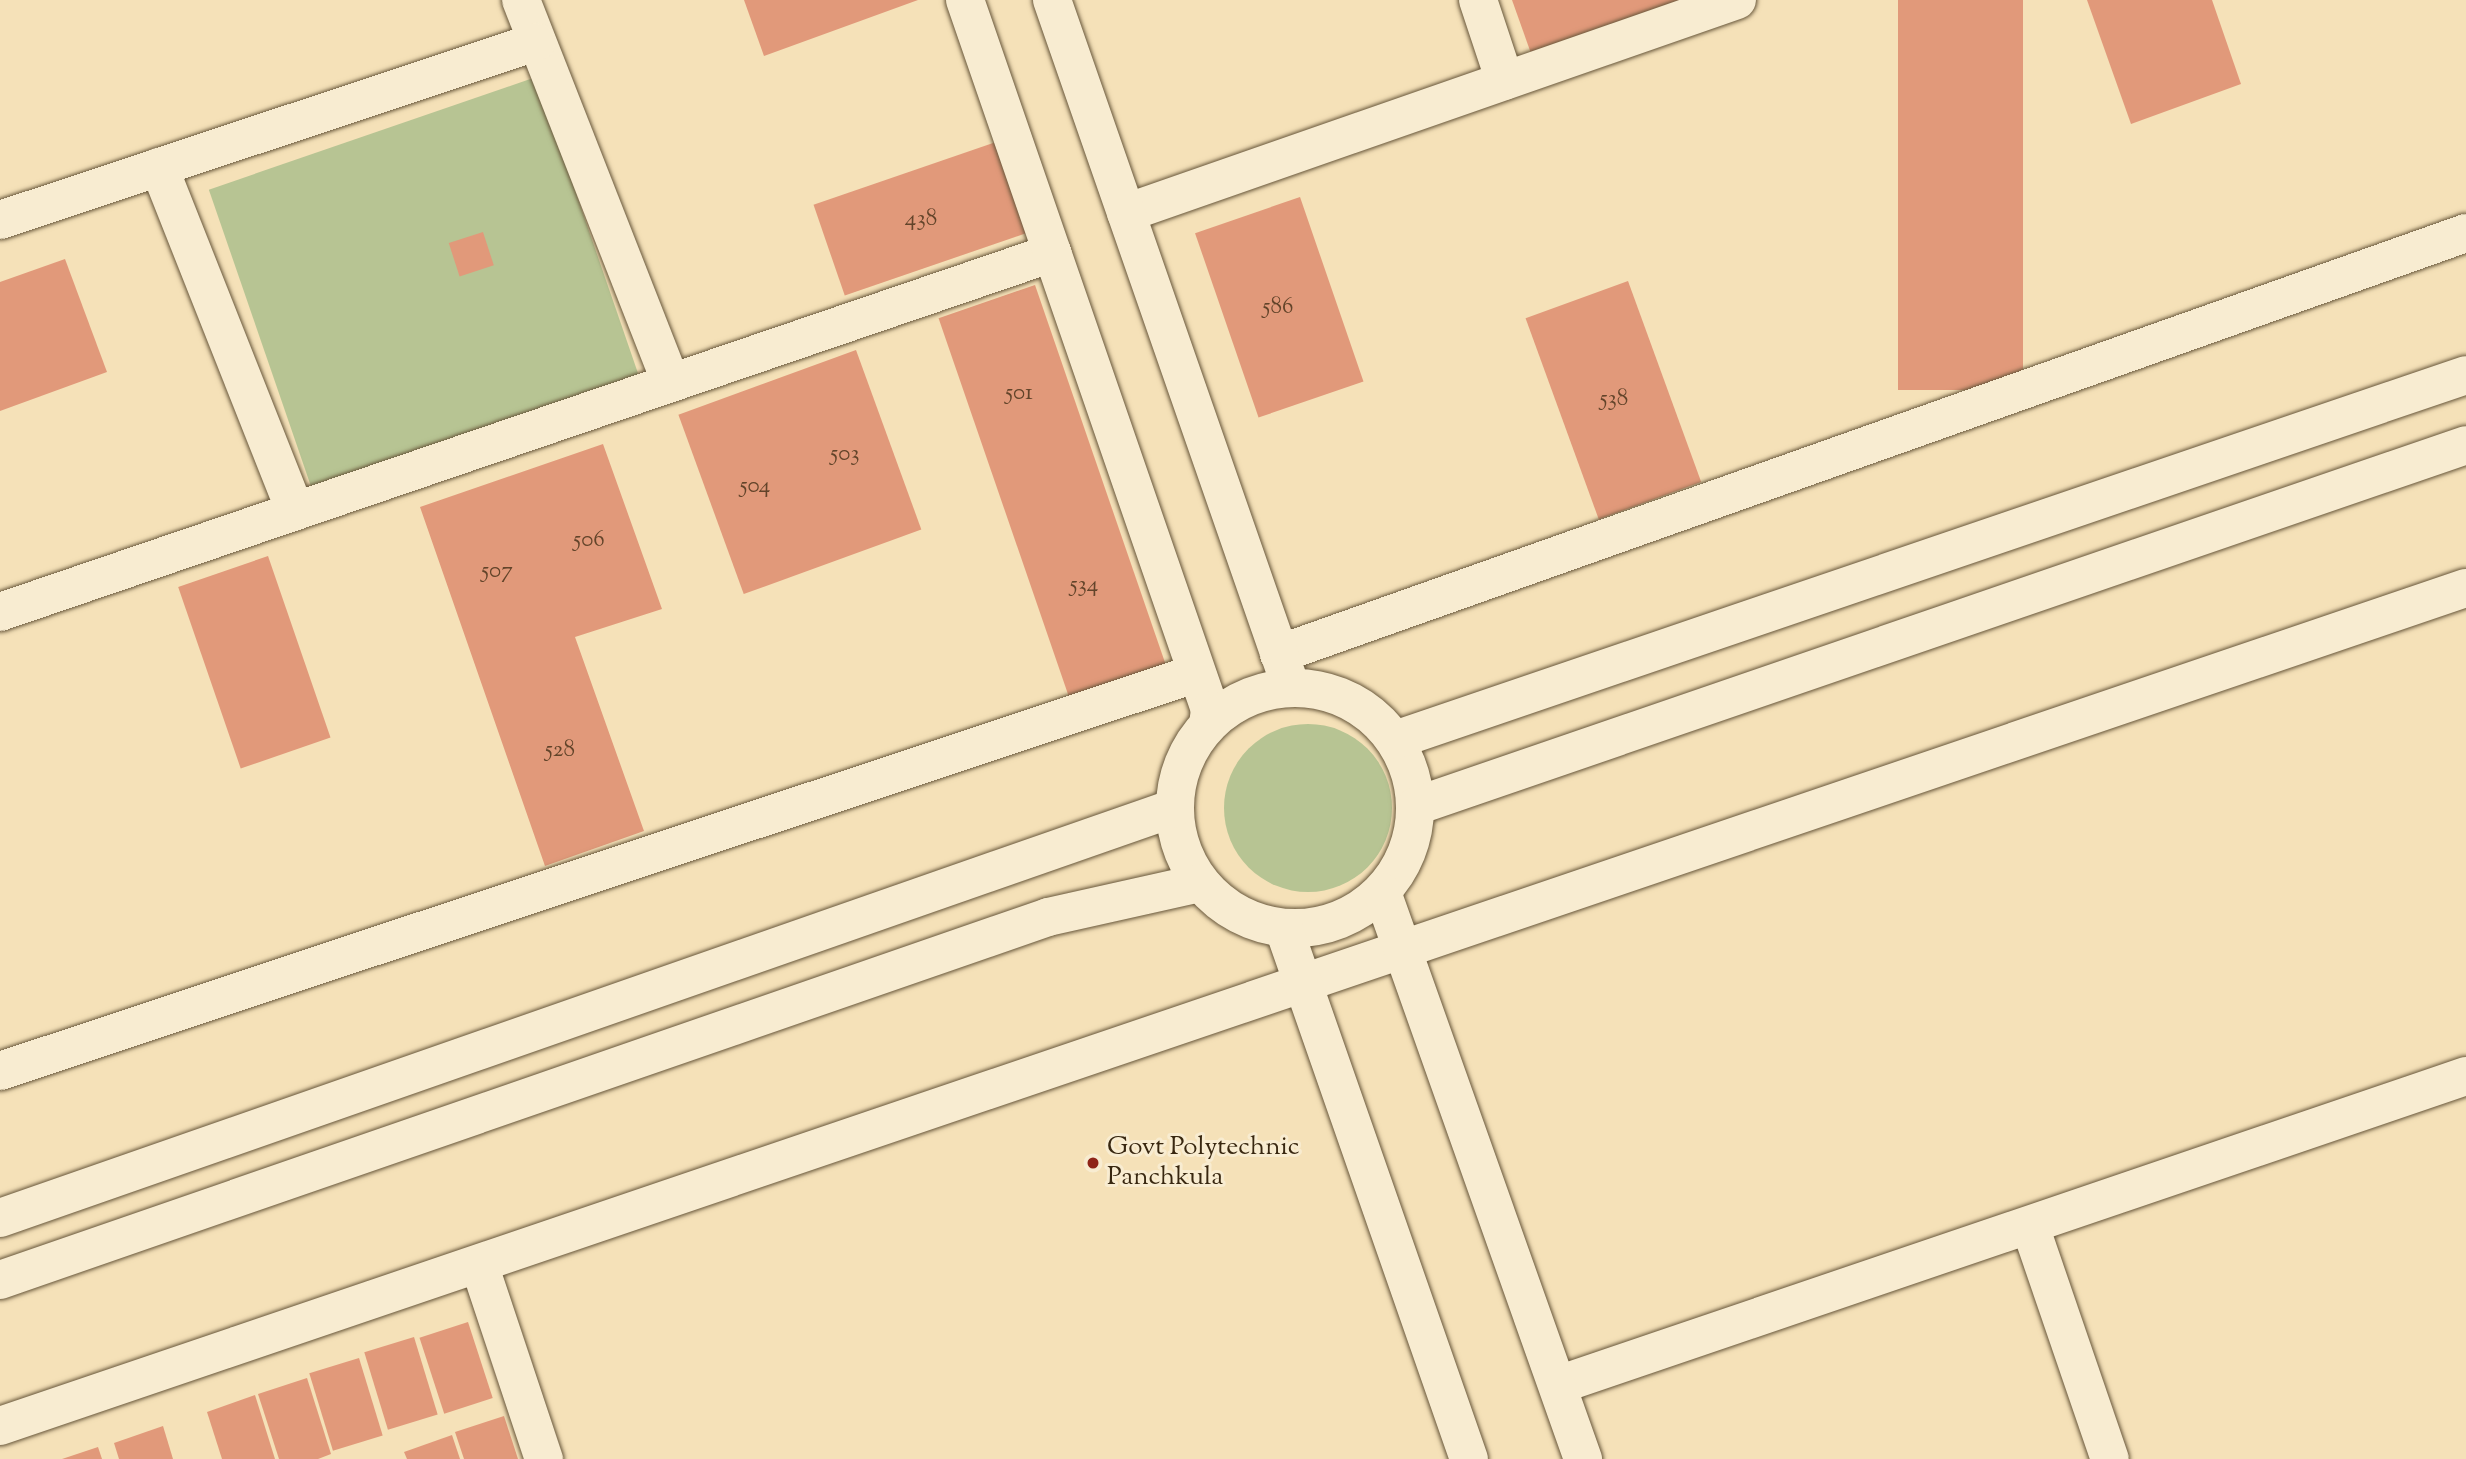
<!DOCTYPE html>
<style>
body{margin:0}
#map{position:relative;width:2466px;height:1459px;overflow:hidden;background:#f5e1b8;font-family:"Sorts Mill Goudy",serif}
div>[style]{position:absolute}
.green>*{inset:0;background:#b7c493;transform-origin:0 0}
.round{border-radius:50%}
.building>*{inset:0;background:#e1997a;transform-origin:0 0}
.roads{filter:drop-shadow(0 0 2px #67563a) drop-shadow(0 0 2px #67563a)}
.minor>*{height:38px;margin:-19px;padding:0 19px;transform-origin:19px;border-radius:19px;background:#f8ecd1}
.tertiary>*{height:38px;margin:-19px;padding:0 19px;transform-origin:19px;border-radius:19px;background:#f8ecd1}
.tertiary>.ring{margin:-19px;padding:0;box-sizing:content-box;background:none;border:38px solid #f8ecd1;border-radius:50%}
.dots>*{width:19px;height:19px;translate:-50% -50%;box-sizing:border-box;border:4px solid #f8ecd1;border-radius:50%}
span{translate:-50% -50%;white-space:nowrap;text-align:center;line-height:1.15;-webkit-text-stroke:6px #f8ecd1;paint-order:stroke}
.number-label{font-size:23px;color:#62442a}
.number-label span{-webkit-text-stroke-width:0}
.poi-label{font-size:26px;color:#382710}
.left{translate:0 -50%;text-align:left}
</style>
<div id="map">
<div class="green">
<div style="left:536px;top:77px;width:317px;height:346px;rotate:71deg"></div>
<div class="round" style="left:1224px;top:724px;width:168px;height:168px"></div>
</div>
<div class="building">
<div style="clip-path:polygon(744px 0,918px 0,764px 56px)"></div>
<div style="clip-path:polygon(1512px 0,1698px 0,1533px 59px)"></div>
<div style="left:1898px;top:0;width:125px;height:390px"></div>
<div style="clip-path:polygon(2087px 0,2212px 0,2241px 84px,2131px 124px)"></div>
<div style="left:996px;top:142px;width:96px;height:193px;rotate:71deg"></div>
<div style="left:1300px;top:197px;width:195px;height:111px;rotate:71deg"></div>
<div style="left:483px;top:232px;width:35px;height:36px;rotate:72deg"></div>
<div style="clip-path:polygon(65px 259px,107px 372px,0 411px,0 282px)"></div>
<div style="left:1628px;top:281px;width:214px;height:109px;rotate:70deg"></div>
<div style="left:1035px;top:285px;width:404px;height:102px;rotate:71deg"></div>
<div style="left:856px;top:350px;width:191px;height:189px;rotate:70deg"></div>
<div style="clip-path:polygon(603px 444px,662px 609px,575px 637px,644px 831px,545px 866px,420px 507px)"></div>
<div style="left:268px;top:556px;width:192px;height:95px;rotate:71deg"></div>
<div style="left:468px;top:1322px;width:80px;height:51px;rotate:72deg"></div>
<div style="left:414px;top:1337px;width:81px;height:52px;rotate:73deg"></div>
<div style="left:359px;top:1358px;width:81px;height:52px;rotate:73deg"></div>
<div style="clip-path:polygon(307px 1378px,331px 1454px,318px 1459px,279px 1459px,258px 1394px)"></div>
<div style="clip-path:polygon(255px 1395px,275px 1459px,222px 1459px,207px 1412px)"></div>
<div style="clip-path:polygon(504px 1416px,518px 1459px,464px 1459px,455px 1432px)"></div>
<div style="clip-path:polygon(163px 1426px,173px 1459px,119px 1459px,114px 1443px)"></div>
<div style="clip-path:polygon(452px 1435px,460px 1459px,407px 1459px,404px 1452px)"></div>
<div style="clip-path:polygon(98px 1447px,102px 1459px,62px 1459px)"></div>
</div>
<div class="roads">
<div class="minor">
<div style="left:521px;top:0;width:409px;rotate:68.6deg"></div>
<div style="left:1478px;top:0;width:85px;rotate:71.6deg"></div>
<div style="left:159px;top:167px;width:370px;rotate:68.4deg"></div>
<div style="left:1126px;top:213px;width:647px;rotate:-19.22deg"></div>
<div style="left:0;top:220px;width:565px;rotate:-18.37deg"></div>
<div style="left:0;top:612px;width:1112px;rotate:-18.84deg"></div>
<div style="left:1279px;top:654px;width:1259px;rotate:-19.53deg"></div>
<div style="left:0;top:1071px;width:1261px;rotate:-18.39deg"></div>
<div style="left:2030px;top:1226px;width:246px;rotate:71.1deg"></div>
<div style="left:479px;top:1264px;width:206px;rotate:71.6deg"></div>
<div style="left:1558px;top:1385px;width:959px;rotate:-18.79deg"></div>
<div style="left:0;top:1426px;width:2604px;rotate:-18.77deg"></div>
</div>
<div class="tertiary">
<div style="left:965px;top:0;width:751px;rotate:70.96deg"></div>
<div style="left:1210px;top:710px;width:14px;rotate:98deg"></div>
<div style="left:1052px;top:0;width:727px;rotate:70.82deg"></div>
<div class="ring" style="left:1175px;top:688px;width:202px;height:202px"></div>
<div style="left:1395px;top:740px;width:1131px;rotate:-18.82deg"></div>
<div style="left:1416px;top:806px;width:1110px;rotate:-18.97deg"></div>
<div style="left:1382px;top:892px;width:602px;rotate:70.48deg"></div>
<div style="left:1284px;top:929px;width:561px;rotate:70.76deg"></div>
<div style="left:0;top:1218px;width:1244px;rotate:-19.25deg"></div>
<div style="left:0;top:1280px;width:1109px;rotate:-19.1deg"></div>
<div style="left:1048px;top:917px;width:156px;rotate:-12.6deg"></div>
</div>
</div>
<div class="dots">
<div style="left:1093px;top:1163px;background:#8f2418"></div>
</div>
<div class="number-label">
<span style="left:921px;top:220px">438</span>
<span style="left:1278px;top:308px">586</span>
<span style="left:1019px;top:394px">501</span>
<span style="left:1614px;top:400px">538</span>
<span style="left:845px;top:455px">503</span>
<span style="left:755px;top:487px">504</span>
<span style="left:589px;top:541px">506</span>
<span style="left:497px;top:572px">507</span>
<span style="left:1084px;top:586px">534</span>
<span style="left:560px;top:751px">528</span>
</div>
<div class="poi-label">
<span class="left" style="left:1107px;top:1163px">Govt Polytechnic<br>Panchkula</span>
</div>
</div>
